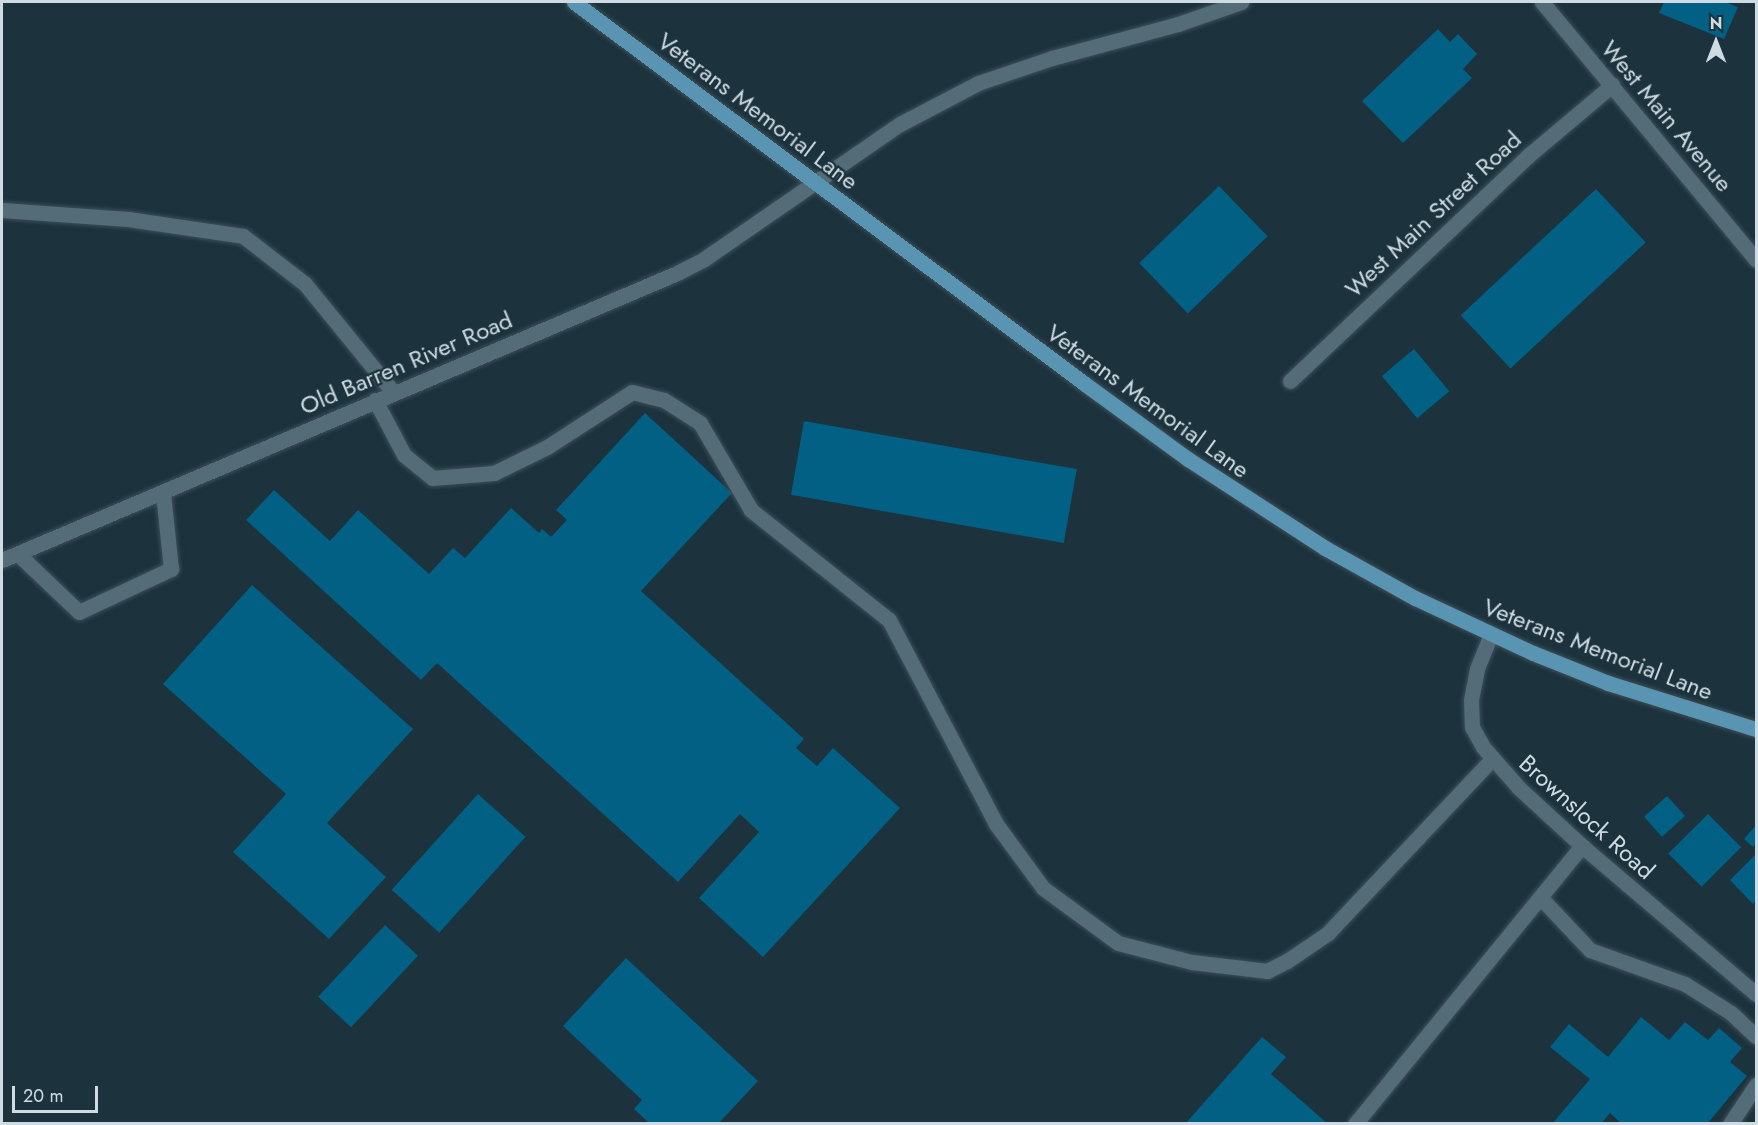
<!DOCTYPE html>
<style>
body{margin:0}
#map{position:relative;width:1758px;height:1125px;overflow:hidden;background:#1c323d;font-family:Jost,sans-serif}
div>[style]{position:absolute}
.building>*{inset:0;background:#016083;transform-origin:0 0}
.roads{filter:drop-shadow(0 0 2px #3d5059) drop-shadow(0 0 2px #3d5059)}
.service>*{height:15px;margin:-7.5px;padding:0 7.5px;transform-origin:7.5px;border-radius:7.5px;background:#546c78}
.minor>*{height:15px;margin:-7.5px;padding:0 7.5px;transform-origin:7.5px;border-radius:7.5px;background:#546c78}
.primary>*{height:15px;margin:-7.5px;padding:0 7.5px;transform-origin:7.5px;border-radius:7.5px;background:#5995b2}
span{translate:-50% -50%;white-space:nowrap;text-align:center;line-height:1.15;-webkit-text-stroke:4.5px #1c323d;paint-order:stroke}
.street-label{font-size:24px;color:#cedbe2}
.frame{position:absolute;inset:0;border:3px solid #cedbe2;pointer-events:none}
.north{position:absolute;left:1686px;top:12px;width:60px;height:60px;-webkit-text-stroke:4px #1c323d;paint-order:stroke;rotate:0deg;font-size:16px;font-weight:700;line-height:24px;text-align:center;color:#cedbe2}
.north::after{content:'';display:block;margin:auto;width:21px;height:27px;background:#cedbe2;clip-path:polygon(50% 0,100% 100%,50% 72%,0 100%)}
.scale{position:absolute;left:12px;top:1086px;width:86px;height:27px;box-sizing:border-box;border:3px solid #cedbe2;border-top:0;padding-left:8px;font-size:18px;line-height:21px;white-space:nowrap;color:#cedbe2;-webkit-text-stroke:4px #1c323d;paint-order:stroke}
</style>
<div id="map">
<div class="building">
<div style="clip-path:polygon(1664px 2px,1725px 2px,1738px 7px,1724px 39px,1659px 13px)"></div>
<div style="clip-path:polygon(1438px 29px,1450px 42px,1458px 34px,1477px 54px,1463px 69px,1472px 78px,1403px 143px,1362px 101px)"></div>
<div style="left:1219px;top:186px;width:70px;height:111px;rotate:46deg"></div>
<div style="left:1596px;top:189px;width:73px;height:185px;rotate:47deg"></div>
<div style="left:1414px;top:349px;width:55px;height:42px;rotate:50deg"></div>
<div style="clip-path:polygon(645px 413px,732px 493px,641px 591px,804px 739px,796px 748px,817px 766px,833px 748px,900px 808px,763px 957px,699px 898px,759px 832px,740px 814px,678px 882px,437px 663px,421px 680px,246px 520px,274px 490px,330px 541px,358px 510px,429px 574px,453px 548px,465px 558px,511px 508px,539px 533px,542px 529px,551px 537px,567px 520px,556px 510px)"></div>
<div style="left:804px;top:421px;width:277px;height:75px;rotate:10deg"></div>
<div style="clip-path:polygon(252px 585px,413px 729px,327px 823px,386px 877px,329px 939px,233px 852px,286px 794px,163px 684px)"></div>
<div style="left:478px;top:794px;width:64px;height:129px;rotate:42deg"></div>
<div style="left:1667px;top:796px;width:27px;height:31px;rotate:48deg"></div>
<div style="left:1708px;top:814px;width:47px;height:56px;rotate:45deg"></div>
<div style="clip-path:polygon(1756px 825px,1756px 842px,1753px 847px,1744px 839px)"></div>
<div style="clip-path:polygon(1756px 854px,1756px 900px,1753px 904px,1730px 880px)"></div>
<div style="left:385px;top:925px;width:45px;height:98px;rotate:43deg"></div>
<div style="clip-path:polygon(626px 958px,758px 1081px,718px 1124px,650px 1124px,634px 1109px,642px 1100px,563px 1026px)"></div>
<div style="clip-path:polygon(1641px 1017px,1669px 1040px,1685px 1022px,1708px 1040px,1719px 1028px,1742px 1048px,1730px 1062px,1747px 1076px,1707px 1124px,1622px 1124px,1610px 1113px,1601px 1124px,1552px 1124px,1590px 1079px,1550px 1047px,1569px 1024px,1608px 1057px)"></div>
<div style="clip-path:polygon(1262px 1037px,1286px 1057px,1271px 1074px,1328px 1124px,1185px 1124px)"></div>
</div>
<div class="roads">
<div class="service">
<div style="left:2px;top:210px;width:126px;rotate:4.1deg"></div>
<div style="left:128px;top:219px;width:116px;rotate:8.4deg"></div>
<div style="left:243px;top:236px;width:78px;rotate:37.7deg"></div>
<div style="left:305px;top:284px;width:139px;rotate:50.8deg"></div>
<div style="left:375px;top:400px;width:62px;rotate:62.2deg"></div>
<div style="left:404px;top:455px;width:36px;rotate:39deg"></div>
<div style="left:432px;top:478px;width:62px;rotate:-4.6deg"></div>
<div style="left:494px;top:473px;width:59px;rotate:-26.1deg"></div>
<div style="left:547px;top:447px;width:101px;rotate:-32.9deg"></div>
<div style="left:632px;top:392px;width:33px;rotate:14deg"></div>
<div style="left:664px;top:400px;width:43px;rotate:32.6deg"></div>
<div style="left:700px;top:423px;width:101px;rotate:59.6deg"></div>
<div style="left:751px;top:510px;width:176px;rotate:38.6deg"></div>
<div style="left:889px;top:620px;width:230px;rotate:62.3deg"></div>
<div style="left:996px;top:824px;width:79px;rotate:53.7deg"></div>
<div style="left:1043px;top:888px;width:93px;rotate:36.3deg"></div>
<div style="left:1118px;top:943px;width:76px;rotate:14.4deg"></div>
<div style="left:1192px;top:962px;width:76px;rotate:6.8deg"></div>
<div style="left:1267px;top:971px;width:22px;rotate:-27deg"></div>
<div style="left:1287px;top:961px;width:50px;rotate:-34.3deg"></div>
<div style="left:1328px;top:933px;width:239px;rotate:-46.7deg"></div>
<div style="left:18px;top:554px;width:84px;rotate:43.6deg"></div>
<div style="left:79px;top:612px;width:102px;rotate:-25.1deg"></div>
<div style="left:171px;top:569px;width:76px;rotate:-96deg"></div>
<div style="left:1540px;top:897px;width:73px;rotate:46.7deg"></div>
<div style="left:1590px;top:950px;width:101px;rotate:19.7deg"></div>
<div style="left:1685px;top:984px;width:54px;rotate:32.2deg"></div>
<div style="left:1731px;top:1013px;width:34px;rotate:43deg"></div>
<div style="left:1355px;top:1124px;width:359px;rotate:-50.8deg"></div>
<div style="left:1730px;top:1124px;width:47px;rotate:-56.3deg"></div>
</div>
<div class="minor">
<div style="left:1542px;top:2px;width:335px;rotate:50.3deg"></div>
<div style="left:1290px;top:381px;width:329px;rotate:-43.4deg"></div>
<div style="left:1529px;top:155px;width:109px;rotate:-40.1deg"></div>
<div style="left:2px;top:560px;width:733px;rotate:-23.03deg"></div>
<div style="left:677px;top:273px;width:30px;rotate:-27deg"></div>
<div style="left:704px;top:259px;width:238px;rotate:-34.6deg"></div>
<div style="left:900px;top:124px;width:88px;rotate:-27.7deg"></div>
<div style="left:978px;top:83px;width:78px;rotate:-18.7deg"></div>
<div style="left:1052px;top:58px;width:131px;rotate:-15.1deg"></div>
<div style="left:1178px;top:24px;width:67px;rotate:-19.2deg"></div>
<div style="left:1491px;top:634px;width:38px;rotate:112deg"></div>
<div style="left:1477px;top:669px;width:32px;rotate:101deg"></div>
<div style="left:1471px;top:700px;width:27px;rotate:88deg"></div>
<div style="left:1472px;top:727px;width:23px;rotate:61deg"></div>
<div style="left:1483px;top:747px;width:55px;rotate:48.7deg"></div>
<div style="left:1519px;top:788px;width:86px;rotate:42.6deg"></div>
<div style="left:1582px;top:846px;width:228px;rotate:40.4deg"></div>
</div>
<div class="primary">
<div style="left:574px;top:2px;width:638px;rotate:36.78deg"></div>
<div style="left:1085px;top:384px;width:127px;rotate:36.1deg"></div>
<div style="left:1188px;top:459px;width:163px;rotate:33deg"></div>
<div style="left:1325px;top:548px;width:103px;rotate:29.1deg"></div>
<div style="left:1415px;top:598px;width:130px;rotate:25deg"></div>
<div style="left:1533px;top:653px;width:81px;rotate:21.8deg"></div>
<div style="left:1608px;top:683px;width:155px;rotate:17.3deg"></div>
</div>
</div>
<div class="street-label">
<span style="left:758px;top:111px;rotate:37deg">Veterans Memorial Lane</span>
<span style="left:1667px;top:116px;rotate:50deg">West Main Avenue</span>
<span style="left:1433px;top:214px;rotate:-43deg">West Main Street Road</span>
<span style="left:406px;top:363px;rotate:-23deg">Old Barren River Road</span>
<span style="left:1148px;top:401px;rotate:36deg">Veterans Memorial Lane</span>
<span style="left:1598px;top:649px;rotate:21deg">Veterans Memorial Lane</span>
<span style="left:1587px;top:817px;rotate:42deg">Brownslock Road</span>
</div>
<div class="frame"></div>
<div class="north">N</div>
<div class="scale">20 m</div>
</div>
